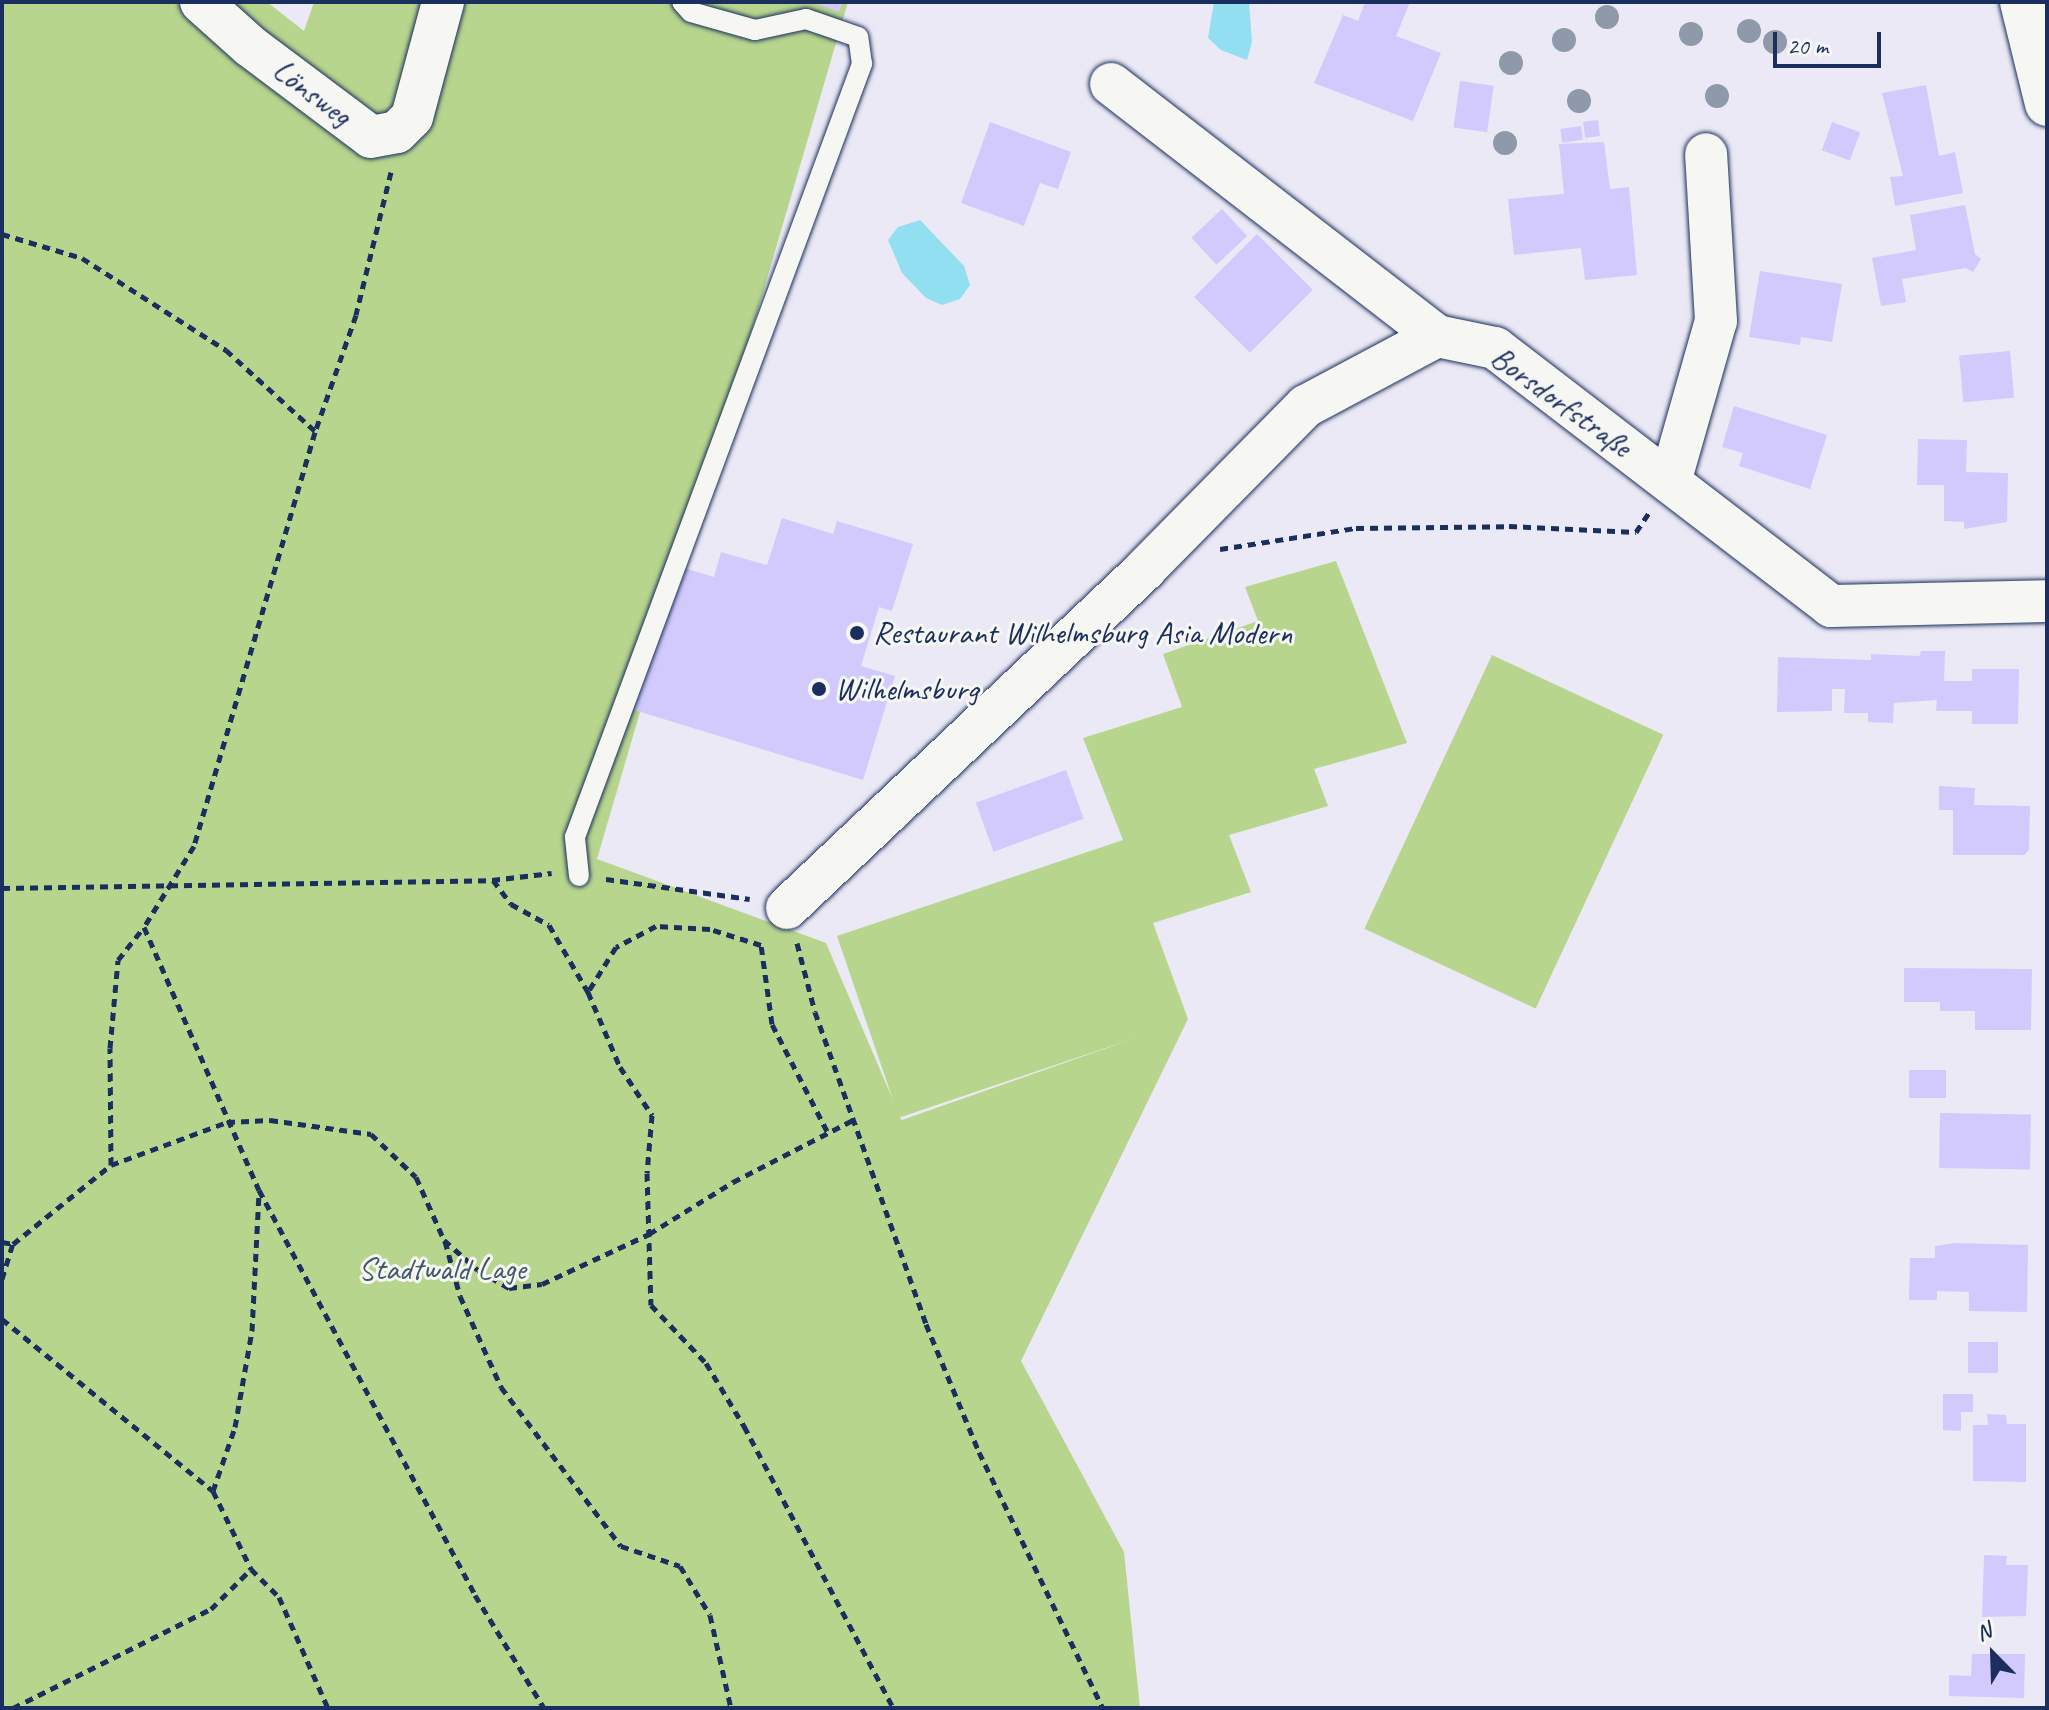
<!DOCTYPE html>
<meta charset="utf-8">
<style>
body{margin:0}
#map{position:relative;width:2049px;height:1710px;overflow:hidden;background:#ebe9f5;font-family:Caveat,sans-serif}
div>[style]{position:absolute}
.green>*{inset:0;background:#b7d58d;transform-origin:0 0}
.water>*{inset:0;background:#92dff2}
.building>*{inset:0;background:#d2cafd;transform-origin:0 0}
.path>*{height:5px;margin-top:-2.5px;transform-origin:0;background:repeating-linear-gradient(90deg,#1b2f5e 0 8px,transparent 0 14px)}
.roads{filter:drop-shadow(0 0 2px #1b2f5e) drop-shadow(0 0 2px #1b2f5e)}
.service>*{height:20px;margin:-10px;padding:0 10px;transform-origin:10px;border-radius:10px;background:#f6f6f2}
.minor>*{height:42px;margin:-21px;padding:0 21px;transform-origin:21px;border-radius:21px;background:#f6f6f2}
.tertiary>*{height:44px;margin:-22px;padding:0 22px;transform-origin:22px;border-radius:22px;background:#f6f6f2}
.trees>*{width:24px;height:24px;margin:-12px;border-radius:50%;background:#8e99a9}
.dots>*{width:22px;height:22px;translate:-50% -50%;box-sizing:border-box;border:4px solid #f6f6f2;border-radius:50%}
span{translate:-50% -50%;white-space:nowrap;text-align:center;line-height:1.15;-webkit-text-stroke:6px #f6f6f2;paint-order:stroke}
.street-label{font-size:32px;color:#1b2f5e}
.poi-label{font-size:32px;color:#1b2f5e}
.left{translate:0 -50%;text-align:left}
.park-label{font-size:32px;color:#42586a}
.frame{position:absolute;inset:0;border:4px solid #1b2f5e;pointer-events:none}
.north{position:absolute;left:1953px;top:1614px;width:80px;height:80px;-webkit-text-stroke:6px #f6f6f2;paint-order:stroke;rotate:337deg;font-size:22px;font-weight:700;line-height:32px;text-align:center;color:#1b2f5e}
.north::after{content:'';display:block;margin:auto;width:28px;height:36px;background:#1b2f5e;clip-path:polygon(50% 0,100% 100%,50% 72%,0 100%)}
.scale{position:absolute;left:1773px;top:32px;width:108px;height:36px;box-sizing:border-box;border:4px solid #1b2f5e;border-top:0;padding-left:10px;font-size:24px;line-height:28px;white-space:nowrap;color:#1b2f5e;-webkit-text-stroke:6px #f6f6f2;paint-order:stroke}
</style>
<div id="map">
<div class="green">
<div style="clip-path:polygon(evenodd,2px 2px,267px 2px,304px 31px,314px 2px,848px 2px,597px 859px,826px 943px,893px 1100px,837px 936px,1123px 840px,1083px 738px,1182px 707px,1163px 654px,1258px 621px,1245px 587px,1336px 561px,1407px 743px,1314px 769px,1328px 806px,1229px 835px,1251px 892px,1153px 923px,1188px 1019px,1021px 1361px,1124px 1552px,1140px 1708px,2px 1708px,2px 2px,1135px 1038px,902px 1120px,900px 1118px,901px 1117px,1135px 1038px)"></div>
<div style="left:1492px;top:655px;width:189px;height:302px;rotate:25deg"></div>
</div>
<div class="water">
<div style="clip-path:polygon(1214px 2px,1249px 2px,1252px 42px,1247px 60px,1221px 50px,1208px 38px)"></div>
<div style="clip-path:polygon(920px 220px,964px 266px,970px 285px,960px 299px,942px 305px,926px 298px,902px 273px,888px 240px,898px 227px)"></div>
</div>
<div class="building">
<div style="clip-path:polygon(812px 2px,843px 2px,839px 12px)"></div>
<div style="clip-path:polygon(1365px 2px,1410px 2px,1396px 36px,1441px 53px,1413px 121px,1314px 83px,1343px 15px,1358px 21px)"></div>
<div style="left:1460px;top:81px;width:34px;height:47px;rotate:8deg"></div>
<div style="clip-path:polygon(1926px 85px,1939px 156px,1955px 152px,1963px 193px,1895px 206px,1890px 177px,1903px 176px,1882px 93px)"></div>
<div style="left:1598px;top:120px;width:16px;height:15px;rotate:83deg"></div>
<div style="clip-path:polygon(990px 122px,1071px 152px,1058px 189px,1040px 183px,1024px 226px,961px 203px)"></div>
<div style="left:1832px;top:122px;width:30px;height:30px;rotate:20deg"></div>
<div style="left:1581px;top:126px;width:14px;height:21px;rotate:82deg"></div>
<div style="clip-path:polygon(1604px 142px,1610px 189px,1629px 187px,1637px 275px,1585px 280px,1581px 248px,1514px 255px,1508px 199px,1564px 194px,1559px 144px)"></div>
<div style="clip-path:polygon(1965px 205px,1975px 254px,1981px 259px,1973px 272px,1966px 268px,1902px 279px,1906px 302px,1881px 306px,1872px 258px,1916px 250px,1910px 215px)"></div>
<div style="left:1222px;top:209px;width:37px;height:42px;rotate:47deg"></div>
<div style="left:1257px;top:234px;width:79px;height:89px;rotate:45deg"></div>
<div style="clip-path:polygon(1760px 271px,1842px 284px,1832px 342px,1801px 337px,1800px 345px,1749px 337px)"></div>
<div style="left:2010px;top:351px;width:47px;height:51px;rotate:85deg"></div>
<div style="clip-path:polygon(1734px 406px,1827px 435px,1810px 489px,1739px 466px,1743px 453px,1722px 447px)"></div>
<div style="clip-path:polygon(1918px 439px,1967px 440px,1966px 472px,2008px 473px,2007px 522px,1964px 529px,1964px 522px,1944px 521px,1944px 485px,1917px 485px)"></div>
<div style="clip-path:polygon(782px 518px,833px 534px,837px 521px,913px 544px,892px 611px,879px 607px,861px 666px,895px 676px,863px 780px,634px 710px,678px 566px,714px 577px,721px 552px,767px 565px)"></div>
<div style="clip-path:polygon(1921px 651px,1945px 651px,1944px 681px,1972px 681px,1972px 669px,2019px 669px,2018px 724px,1972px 724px,1972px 711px,1936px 711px,1937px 700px,1894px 703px,1893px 723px,1868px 722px,1868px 713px,1844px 713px,1845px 689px,1832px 689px,1832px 711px,1777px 712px,1778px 657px,1871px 660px,1871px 654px,1920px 656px)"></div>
<div style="left:1066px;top:770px;width:52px;height:96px;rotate:70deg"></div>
<div style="clip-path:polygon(1939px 786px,1975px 788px,1974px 805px,2030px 806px,2029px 850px,2024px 855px,1953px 855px,1953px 810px,1939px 810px)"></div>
<div style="clip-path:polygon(1904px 968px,2032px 969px,2031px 1030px,1975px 1030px,1975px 1011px,1940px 1011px,1940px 1002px,1904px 1002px)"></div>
<div style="left:1909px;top:1070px;width:37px;height:28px"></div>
<div style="left:1940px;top:1113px;width:91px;height:55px;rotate:1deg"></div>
<div style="clip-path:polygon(1955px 1243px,2028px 1245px,2027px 1312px,1969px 1311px,1969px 1292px,1937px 1291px,1937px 1300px,1909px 1300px,1910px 1258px,1935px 1258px,1935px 1246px)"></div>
<div style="left:1998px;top:1342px;width:31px;height:30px;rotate:90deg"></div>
<div style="clip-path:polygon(1943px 1394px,1973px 1394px,1973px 1412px,1961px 1412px,1961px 1431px,1943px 1430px)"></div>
<div style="clip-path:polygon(1987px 1414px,2006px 1415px,2007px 1424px,2026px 1424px,2026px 1482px,1973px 1481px,1973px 1425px,1988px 1425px)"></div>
<div style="clip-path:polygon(1984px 1555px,2007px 1556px,2006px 1565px,2028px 1565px,2026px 1616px,1982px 1617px)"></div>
<div style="clip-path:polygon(1972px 1654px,2025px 1654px,2024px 1698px,1949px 1696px,1949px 1675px,1971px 1676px)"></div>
</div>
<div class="path">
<div style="left:391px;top:172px;width:147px;rotate:103.8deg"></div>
<div style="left:356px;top:315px;width:124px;rotate:109.3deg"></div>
<div style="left:315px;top:432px;width:431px;rotate:106.3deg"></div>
<div style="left:194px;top:846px;width:95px;rotate:121.7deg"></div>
<div style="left:144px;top:927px;width:287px;rotate:66.4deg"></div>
<div style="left:259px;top:1190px;width:459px;rotate:61.9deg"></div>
<div style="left:475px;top:1595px;width:132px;rotate:58.6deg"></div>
<div style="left:2px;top:234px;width:84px;rotate:16.7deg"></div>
<div style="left:82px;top:258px;width:171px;rotate:32.6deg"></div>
<div style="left:226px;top:350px;width:120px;rotate:42.3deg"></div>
<div style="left:1220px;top:549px;width:138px;rotate:-8.8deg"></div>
<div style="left:1356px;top:528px;width:153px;rotate:-0.7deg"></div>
<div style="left:1509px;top:526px;width:127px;rotate:2.7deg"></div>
<div style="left:1636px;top:532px;width:23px;rotate:-56deg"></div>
<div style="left:606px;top:879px;width:145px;rotate:7.9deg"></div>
<div style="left:493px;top:880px;width:30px;rotate:53deg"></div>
<div style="left:511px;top:904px;width:43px;rotate:28.9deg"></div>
<div style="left:549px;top:925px;width:78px;rotate:59.8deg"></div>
<div style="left:2px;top:888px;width:490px;rotate:-0.9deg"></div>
<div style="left:492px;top:880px;width:60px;rotate:-6.7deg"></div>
<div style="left:797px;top:943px;width:71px;rotate:75.4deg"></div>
<div style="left:815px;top:1012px;width:331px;rotate:70.4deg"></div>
<div style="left:926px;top:1324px;width:139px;rotate:67.5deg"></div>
<div style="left:979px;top:1452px;width:284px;rotate:64.2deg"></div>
<div style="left:827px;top:1131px;width:120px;rotate:-117.2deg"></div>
<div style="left:772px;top:1024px;width:80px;rotate:-97.9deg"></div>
<div style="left:761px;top:945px;width:53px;rotate:-162.6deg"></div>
<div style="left:710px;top:929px;width:54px;rotate:-176.8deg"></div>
<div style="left:656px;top:926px;width:45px;rotate:152.3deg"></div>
<div style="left:616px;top:947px;width:53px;rotate:121.9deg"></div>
<div style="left:588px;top:992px;width:82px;rotate:66.9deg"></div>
<div style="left:620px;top:1067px;width:58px;rotate:56.3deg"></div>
<div style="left:652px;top:1115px;width:58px;rotate:94.9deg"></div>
<div style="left:647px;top:1173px;width:132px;rotate:88.3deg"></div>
<div style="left:651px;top:1305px;width:80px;rotate:46.5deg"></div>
<div style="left:706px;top:1363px;width:74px;rotate:58.9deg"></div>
<div style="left:744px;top:1426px;width:319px;rotate:62.1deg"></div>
<div style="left:111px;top:1165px;width:117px;rotate:-90.5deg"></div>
<div style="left:110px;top:1048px;width:88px;rotate:-84.8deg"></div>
<div style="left:118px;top:960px;width:42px;rotate:-51.8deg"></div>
<div style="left:445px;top:1241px;width:57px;rotate:74.7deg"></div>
<div style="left:460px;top:1296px;width:100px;rotate:65.7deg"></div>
<div style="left:501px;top:1387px;width:199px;rotate:53deg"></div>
<div style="left:621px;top:1546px;width:62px;rotate:18.7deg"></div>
<div style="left:680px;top:1566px;width:57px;rotate:58.5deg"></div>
<div style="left:710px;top:1615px;width:95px;rotate:77.3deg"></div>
<div style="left:2px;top:1242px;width:11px;rotate:10deg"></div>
<div style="left:2px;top:1279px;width:37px;rotate:-73deg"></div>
<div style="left:13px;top:1244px;width:126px;rotate:-38.9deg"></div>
<div style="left:111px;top:1165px;width:124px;rotate:-20.3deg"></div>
<div style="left:227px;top:1122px;width:43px;rotate:-2.7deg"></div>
<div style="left:270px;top:1120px;width:102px;rotate:7.9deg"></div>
<div style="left:371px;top:1134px;width:62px;rotate:43.7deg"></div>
<div style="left:416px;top:1177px;width:69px;rotate:66deg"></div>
<div style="left:444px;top:1240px;width:45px;rotate:41.4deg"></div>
<div style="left:478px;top:1270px;width:36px;rotate:30deg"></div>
<div style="left:509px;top:1288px;width:33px;rotate:-7deg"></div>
<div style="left:542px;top:1284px;width:118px;rotate:-25deg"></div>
<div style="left:649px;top:1234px;width:99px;rotate:-31.8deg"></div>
<div style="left:733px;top:1182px;width:135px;rotate:-27.3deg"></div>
<div style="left:2px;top:1319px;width:272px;rotate:39.2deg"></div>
<div style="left:213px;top:1491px;width:87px;rotate:64deg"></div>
<div style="left:251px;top:1569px;width:40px;rotate:45deg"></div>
<div style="left:279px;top:1597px;width:121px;rotate:66.2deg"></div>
<div style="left:213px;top:1491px;width:68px;rotate:-71deg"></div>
<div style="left:235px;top:1427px;width:97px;rotate:-80deg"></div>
<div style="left:252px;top:1331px;width:138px;rotate:-87.1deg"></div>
<div style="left:13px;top:1708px;width:221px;rotate:-26.6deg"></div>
<div style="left:211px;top:1609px;width:57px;rotate:-45deg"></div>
</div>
<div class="roads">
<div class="service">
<div style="left:579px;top:876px;width:39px;rotate:-96deg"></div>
<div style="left:575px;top:837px;width:825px;rotate:-69.63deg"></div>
<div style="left:862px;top:64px;width:27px;rotate:-98deg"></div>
<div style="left:858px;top:37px;width:55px;rotate:-160.9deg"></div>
<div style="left:806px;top:19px;width:52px;rotate:167.8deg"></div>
<div style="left:755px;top:30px;width:66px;rotate:-164.3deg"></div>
<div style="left:691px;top:12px;width:13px;rotate:-132deg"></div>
</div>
<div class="minor">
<div style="left:201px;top:2px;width:66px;rotate:41.9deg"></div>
<div style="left:250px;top:46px;width:151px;rotate:36.9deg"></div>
<div style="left:371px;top:137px;width:26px;rotate:-11deg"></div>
<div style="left:397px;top:132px;width:21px;rotate:-45deg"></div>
<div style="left:412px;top:117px;width:119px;rotate:-74.9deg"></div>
<div style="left:1111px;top:84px;width:412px;rotate:37.7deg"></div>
<div style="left:1437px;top:336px;width:59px;rotate:11.7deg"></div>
<div style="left:1495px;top:348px;width:424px;rotate:37.5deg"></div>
<div style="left:1831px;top:606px;width:216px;rotate:-1.3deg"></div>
<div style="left:1670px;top:482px;width:167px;rotate:-74.1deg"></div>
<div style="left:1716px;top:321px;width:167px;rotate:-93.4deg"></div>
<div style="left:787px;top:908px;width:493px;rotate:-43.4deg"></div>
<div style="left:1145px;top:569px;width:229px;rotate:-45.4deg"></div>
<div style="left:1306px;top:406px;width:149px;rotate:-28.1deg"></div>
</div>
<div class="tertiary">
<div style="left:2022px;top:2px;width:105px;rotate:76.2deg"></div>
</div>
</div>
<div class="trees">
<div style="left:1607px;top:17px"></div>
<div style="left:1749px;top:31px"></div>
<div style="left:1691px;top:34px"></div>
<div style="left:1564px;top:40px"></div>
<div style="left:1775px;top:42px"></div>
<div style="left:1511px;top:63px"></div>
<div style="left:1717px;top:96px"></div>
<div style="left:1579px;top:101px"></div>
<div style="left:1505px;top:143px"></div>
</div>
<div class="dots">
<div style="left:857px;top:633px;background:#1b2f5e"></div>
<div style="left:819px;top:689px;background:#1b2f5e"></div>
</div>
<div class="street-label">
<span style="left:312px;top:93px;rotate:37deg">Lönsweg</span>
<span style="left:1561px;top:402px;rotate:36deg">Borsdorfstraße</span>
</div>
<div class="poi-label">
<span class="left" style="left:873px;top:633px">Restaurant Wilhelmsburg Asia Modern</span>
<span class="left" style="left:835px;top:689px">Wilhelmsburg</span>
</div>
<div class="park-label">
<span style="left:442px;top:1269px">Stadtwald Lage</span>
</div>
<div class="frame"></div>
<div class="north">N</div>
<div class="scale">20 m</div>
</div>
